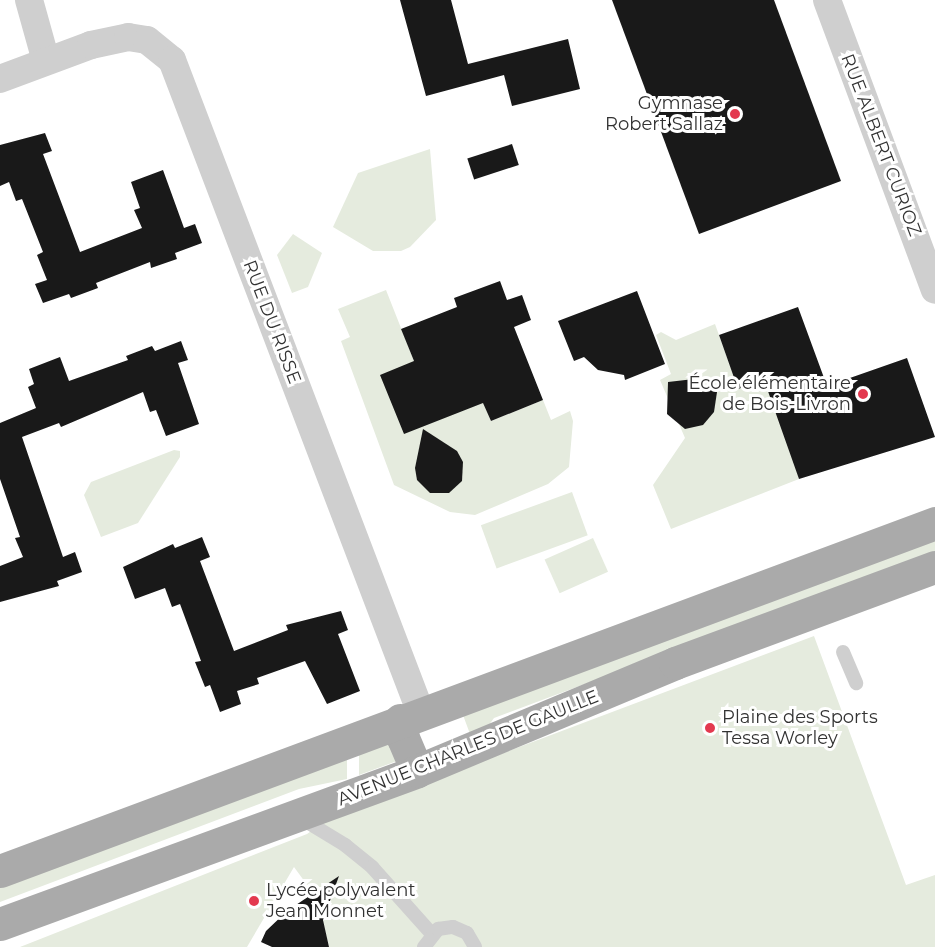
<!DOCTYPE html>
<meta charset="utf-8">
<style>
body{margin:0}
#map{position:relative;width:935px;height:947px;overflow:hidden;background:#fff;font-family:Montserrat,sans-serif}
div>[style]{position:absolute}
.green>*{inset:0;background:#e5ebde;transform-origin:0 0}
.building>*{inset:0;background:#191919;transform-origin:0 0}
.service>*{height:14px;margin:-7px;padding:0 7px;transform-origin:7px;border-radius:7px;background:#cfcfcf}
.minor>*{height:28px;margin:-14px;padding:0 14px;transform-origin:14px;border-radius:14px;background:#cfcfcf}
.primary>*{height:33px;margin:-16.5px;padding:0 16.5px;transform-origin:16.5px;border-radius:16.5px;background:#aaa}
.dots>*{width:16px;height:16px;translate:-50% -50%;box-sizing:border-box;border:3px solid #fff;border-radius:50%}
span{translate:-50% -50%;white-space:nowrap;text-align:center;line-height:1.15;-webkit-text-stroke:6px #fff;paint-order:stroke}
.poi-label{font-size:18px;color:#323232}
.right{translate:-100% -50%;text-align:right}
.left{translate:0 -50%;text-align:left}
.street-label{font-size:18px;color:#323232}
</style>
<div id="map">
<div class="green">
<div style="clip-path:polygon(430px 149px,436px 220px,410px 247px,401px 251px,373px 251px,333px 227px,358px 173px)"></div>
<div style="clip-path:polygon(293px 234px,322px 253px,308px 287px,292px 293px,277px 255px)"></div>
<div style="clip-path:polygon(386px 290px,414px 361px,478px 389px,491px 421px,543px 400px,551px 420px,570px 411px,573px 421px,569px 467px,548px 484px,475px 515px,450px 512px,394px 485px,341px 341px,350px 337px,338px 309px)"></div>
<div style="clip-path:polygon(715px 324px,738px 388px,770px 378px,799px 479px,671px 529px,653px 485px,685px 438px,660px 380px,671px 374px,656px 335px,661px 332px,676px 340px)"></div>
<div style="clip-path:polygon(174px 450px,180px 451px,180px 457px,138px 523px,101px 537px,84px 495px,91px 482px)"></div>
<div style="left:572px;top:492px;width:46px;height:97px;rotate:70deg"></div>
<div style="left:593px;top:538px;width:37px;height:53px;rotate:66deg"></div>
<div style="clip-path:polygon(935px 538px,935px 553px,494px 718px,486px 729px,470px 734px,460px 707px)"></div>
<div style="clip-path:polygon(814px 636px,906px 885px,935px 875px,935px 947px,329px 947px,323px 922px,333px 893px,321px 888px,313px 893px,294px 867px,247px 947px,20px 947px,307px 834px,328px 819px)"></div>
<div style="clip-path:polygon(388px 735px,397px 761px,359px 775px,359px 747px)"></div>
<div style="clip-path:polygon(347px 751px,347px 779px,299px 789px,0 902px,0 887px)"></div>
</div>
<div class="building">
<div style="clip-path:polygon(400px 0,451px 0,468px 64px,568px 39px,580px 89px,512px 106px,504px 75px,426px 96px)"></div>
<div style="clip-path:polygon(612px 0,774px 0,841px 181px,699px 234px)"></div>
<div style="clip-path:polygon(45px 133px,52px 151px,43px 154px,80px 252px,142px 228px,134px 210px,140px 208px,131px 182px,163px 170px,184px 228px,195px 224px,202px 243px,175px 253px,177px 259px,151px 268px,150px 262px,96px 283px,98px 288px,71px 298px,69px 294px,43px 303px,35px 284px,47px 280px,37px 255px,43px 252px,22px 199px,16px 201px,9px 182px,0 186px,0 145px)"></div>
<div style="left:512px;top:144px;width:22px;height:47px;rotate:72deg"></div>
<div style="clip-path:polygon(500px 281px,507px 300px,522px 295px,531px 320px,514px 327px,543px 400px,491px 421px,483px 403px,404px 434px,380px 375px,414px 361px,401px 329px,457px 307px,454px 298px)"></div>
<div style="clip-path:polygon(637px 291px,665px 364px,625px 380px,624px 375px,598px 370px,584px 357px,574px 361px,558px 321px)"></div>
<div style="clip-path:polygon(798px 307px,827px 386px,907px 358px,935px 437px,799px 479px,764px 380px,738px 389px,719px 335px)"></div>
<div style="clip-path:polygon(181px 341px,188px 360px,178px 363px,199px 424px,166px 436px,156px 410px,150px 412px,143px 392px,61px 427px,59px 423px,22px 437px,63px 557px,75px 552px,82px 572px,57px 581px,59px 586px,0 602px,0 566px,23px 557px,15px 538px,20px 537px,0 479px,0 423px,36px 408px,28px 387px,34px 384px,29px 369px,60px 357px,69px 381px,128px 360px,126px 356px,152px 346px,155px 351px)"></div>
<div style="clip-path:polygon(694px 379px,717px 392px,714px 412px,703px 425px,685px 429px,667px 414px,668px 382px)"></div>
<div style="clip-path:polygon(423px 429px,457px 451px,463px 462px,462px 481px,449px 493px,430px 493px,417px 480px,415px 468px)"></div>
<div style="clip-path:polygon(202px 537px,210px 557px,200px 561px,234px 651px,288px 630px,286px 625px,341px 611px,348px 630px,338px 634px,360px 691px,327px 704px,305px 661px,257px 678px,259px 684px,237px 691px,241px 704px,220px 712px,210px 685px,205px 687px,195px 662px,201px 661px,180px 604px,172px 607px,165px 588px,135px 599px,123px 567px,173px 544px,175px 548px)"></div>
<div style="clip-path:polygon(339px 876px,323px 920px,329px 947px,272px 947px,261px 942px,266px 931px,287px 911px)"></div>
</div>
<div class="service">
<div style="left:843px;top:652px;width:34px;rotate:67deg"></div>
<div style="left:299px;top:817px;width:54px;rotate:31.3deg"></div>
<div style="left:345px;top:845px;width:35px;rotate:39deg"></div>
<div style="left:372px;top:867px;width:90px;rotate:48.2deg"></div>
<div style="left:424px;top:947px;width:23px;rotate:-52deg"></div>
<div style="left:438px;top:929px;width:15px;rotate:-8deg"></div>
<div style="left:453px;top:927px;width:15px;rotate:23deg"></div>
<div style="left:467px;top:933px;width:16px;rotate:60deg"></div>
</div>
<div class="minor">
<div style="left:29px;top:0;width:63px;rotate:74.4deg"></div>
<div style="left:827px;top:0;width:309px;rotate:69.6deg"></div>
<div style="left:0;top:79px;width:97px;rotate:-20.5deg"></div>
<div style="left:91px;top:45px;width:38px;rotate:-12deg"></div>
<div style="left:128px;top:37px;width:19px;rotate:9deg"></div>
<div style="left:147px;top:40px;width:32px;rotate:39deg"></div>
<div style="left:172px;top:60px;width:699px;rotate:69.13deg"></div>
</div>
<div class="primary">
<div style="left:400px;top:720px;width:18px;rotate:81deg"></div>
<div style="left:403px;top:738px;width:36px;rotate:67deg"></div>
<div style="left:0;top:871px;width:998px;rotate:-20.41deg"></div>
<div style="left:0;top:924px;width:444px;rotate:-20.1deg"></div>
<div style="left:417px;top:771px;width:280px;rotate:-22.7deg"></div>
<div style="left:675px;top:663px;width:277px;rotate:-20.3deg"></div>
</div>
<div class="dots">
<div style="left:735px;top:114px;background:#e3394f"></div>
<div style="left:863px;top:394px;background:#e3394f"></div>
<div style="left:710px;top:728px;background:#e3394f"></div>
<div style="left:254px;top:901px;background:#e3394f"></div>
</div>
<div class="poi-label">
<span class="right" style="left:723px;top:114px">Gymnase<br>Robert Sallaz</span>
<span class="right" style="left:851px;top:394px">École élémentaire<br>de Bois-Livron</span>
<span class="left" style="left:722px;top:728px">Plaine des Sports<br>Tessa Worley</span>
<span class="left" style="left:266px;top:901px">Lycée polyvalent<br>Jean Monnet</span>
</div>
<div class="street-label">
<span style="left:881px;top:145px;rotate:69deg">RUE ALBERT CURIOZ</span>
<span style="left:272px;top:322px;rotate:69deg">RUE DU RISSE</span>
<span style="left:468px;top:748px;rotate:-22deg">AVENUE CHARLES DE GAULLE</span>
</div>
</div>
